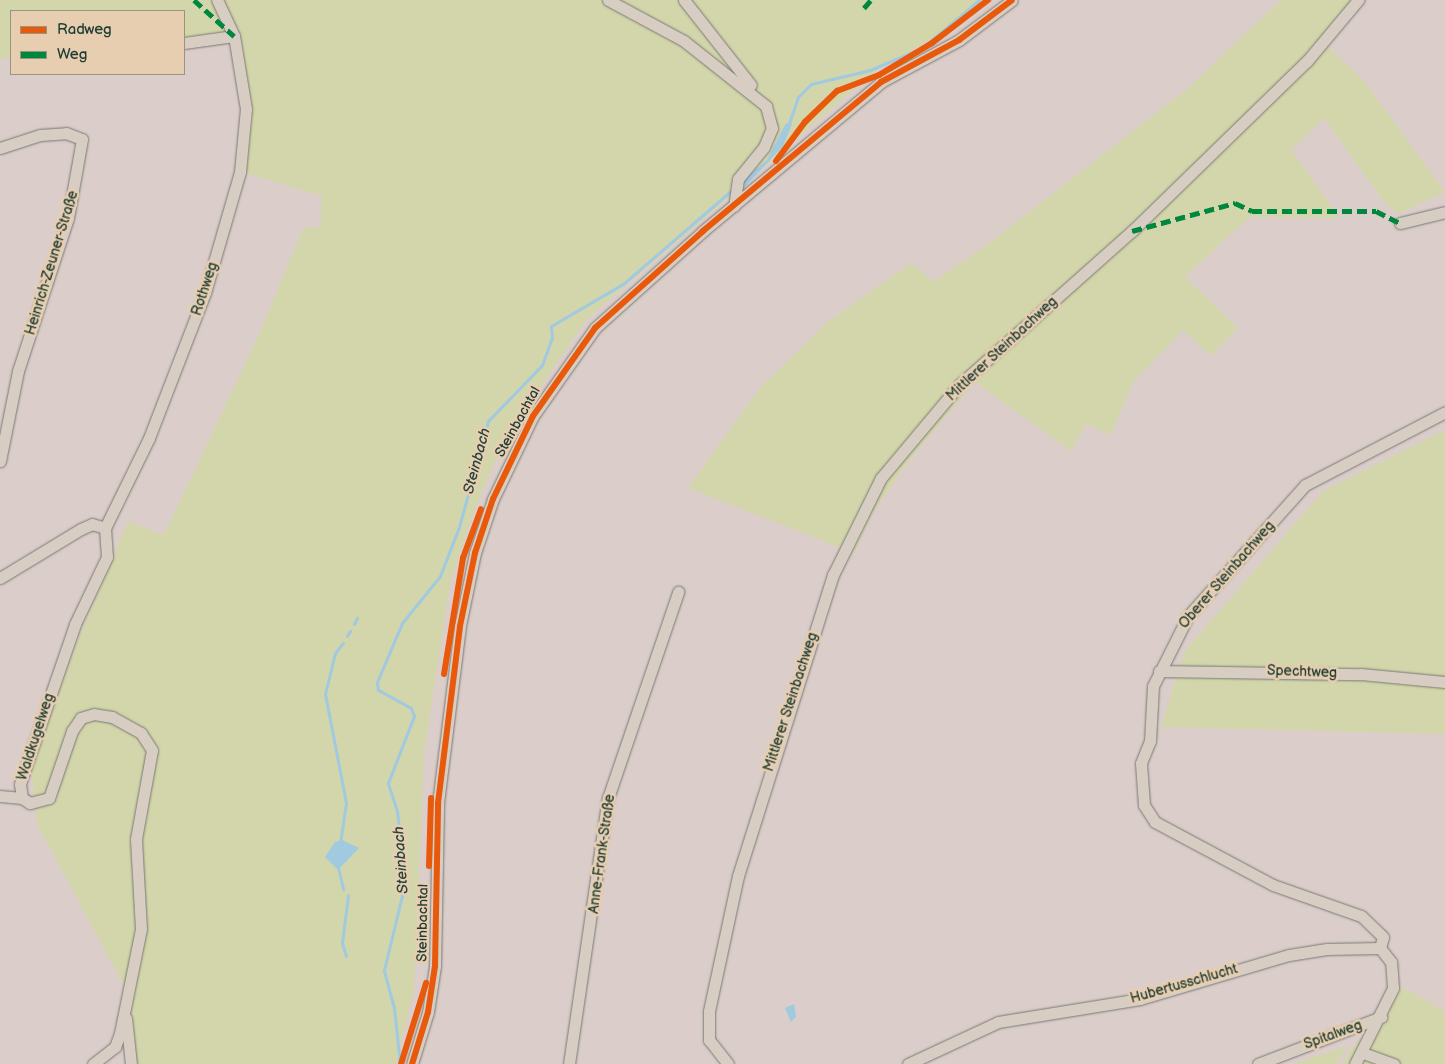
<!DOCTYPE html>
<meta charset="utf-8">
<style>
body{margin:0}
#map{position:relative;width:1445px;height:1064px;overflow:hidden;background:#dbceca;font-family:"Balsamiq Sans",sans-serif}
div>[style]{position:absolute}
.green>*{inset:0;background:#d3d6aa}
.water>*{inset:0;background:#a1c9e0}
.stream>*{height:3px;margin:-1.5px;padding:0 1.5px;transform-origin:1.5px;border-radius:1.5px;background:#a1c9e0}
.roads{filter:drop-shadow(0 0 1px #797975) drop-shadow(0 0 1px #797975)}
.street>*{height:11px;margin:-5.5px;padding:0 5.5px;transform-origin:5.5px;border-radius:5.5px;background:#d7cdc3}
.quiet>*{height:5px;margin-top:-2.5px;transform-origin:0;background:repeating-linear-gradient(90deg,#00873e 0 10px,transparent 0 15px)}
.cycleway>*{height:6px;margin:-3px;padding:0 3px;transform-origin:3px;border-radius:3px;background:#e8590c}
span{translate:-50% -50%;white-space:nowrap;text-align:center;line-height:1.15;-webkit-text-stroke:5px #e8ceb0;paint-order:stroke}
.street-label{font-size:14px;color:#1f3d34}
.water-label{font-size:15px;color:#24443d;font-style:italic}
.legend{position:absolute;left:10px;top:10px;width:175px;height:65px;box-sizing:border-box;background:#e8ceb0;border:1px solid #98947e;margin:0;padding:6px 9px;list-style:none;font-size:15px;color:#1f3d34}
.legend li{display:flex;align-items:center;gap:10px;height:25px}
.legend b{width:25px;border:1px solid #98947e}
</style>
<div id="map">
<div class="green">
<div style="clip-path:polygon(0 0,986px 0,954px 25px,873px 73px,586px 320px,505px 439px,475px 508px,450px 583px,424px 754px,414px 990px,396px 1064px,135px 1064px,131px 999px,37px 824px,30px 755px,128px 521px,164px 535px,257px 339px,304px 227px,320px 228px,322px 196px,242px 172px,247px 108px,235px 34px,184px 40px,184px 11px,11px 11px,11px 58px,0 59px)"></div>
<div style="clip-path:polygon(1281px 0,1361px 0,1325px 44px,1364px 81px,1445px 192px,1398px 214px,1384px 202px,1324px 118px,1291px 150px,1340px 218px,1249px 217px,1185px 277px,1238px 328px,1211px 356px,1183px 330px,1133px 382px,1111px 435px,1086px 424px,1071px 451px,975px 382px,910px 459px,873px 512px,854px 553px,688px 488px,760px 388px,829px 321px,911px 263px,933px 282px,987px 245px,1188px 88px)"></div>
<div style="clip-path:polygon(1445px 430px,1445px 734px,1161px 727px,1185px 651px,1323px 491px)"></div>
<div style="clip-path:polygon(1398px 985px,1445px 1011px,1445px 1064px,1362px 1064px)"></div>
<div style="clip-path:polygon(1367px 1039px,1349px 1064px,1342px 1064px,1357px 1042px)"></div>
<div style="clip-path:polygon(1348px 1046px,1336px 1064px,1293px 1064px)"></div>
</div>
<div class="water">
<div style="clip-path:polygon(786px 123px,792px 124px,783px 146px,745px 187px,743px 180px,767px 160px)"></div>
<div style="clip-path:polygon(342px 840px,359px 848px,338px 870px,325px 857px,335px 842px)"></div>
<div style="clip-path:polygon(794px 1004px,796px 1017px,791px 1022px,785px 1008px)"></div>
</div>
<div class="stream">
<div style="left:788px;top:126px;width:31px;rotate:-71deg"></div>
<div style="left:798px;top:97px;width:18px;rotate:-45deg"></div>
<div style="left:811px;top:84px;width:61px;rotate:-13.3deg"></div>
<div style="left:870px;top:70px;width:56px;rotate:-22.9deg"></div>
<div style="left:922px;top:48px;width:75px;rotate:-40.1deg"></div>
<div style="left:354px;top:624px;width:7px;rotate:-63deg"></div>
<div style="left:347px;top:636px;width:6px;rotate:-59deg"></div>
<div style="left:340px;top:843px;width:40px;rotate:-81.5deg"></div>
<div style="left:346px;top:803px;width:111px;rotate:-100.9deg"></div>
<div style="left:325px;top:694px;width:42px;rotate:-76.3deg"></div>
<div style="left:335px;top:653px;width:13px;rotate:-51deg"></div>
<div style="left:338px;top:867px;width:23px;rotate:77deg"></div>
<div style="left:346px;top:956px;width:14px;rotate:-107deg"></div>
<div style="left:342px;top:943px;width:48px;rotate:-82.9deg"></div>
<div style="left:400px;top:1064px;width:56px;rotate:-96.1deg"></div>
<div style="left:394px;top:1008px;width:39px;rotate:-105deg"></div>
<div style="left:384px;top:970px;width:89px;rotate:-76.4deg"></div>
<div style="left:405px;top:883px;width:72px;rotate:-96.3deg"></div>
<div style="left:397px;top:811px;width:29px;rotate:-108deg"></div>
<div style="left:388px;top:783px;width:72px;rotate:-68.8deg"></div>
<div style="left:414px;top:716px;width:9px;rotate:-111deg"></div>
<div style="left:411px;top:708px;width:38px;rotate:-151deg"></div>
<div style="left:378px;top:690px;width:8px;rotate:-97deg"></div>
<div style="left:377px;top:682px;width:64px;rotate:-67deg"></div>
<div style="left:402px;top:623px;width:60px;rotate:-51deg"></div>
<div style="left:440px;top:576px;width:53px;rotate:-68.8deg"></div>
<div style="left:459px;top:527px;width:110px;rotate:-74.7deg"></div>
<div style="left:488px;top:421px;width:78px;rotate:-46deg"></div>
<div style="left:542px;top:365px;width:29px;rotate:-70deg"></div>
<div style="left:552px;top:338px;width:12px;rotate:-95deg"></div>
<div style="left:551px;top:326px;width:83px;rotate:-30.3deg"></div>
<div style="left:623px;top:284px;width:145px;rotate:-40.8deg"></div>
</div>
<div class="roads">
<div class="street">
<div style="left:608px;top:0;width:86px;rotate:28.3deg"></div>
<div style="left:684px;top:41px;width:105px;rotate:38.4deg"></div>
<div style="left:766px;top:106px;width:23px;rotate:75deg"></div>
<div style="left:772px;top:128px;width:21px;rotate:113deg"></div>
<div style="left:764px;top:147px;width:41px;rotate:129.1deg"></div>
<div style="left:738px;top:179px;width:27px;rotate:98deg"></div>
<div style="left:684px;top:0;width:108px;rotate:51.8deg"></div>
<div style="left:184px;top:43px;width:50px;rotate:-8deg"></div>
<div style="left:0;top:148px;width:42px;rotate:-18deg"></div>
<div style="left:40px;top:135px;width:26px;rotate:-4deg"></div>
<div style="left:66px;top:133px;width:17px;rotate:21deg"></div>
<div style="left:82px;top:139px;width:80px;rotate:100deg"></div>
<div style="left:68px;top:218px;width:161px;rotate:108.1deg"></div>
<div style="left:18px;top:371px;width:92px;rotate:101.3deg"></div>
<div style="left:1400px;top:223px;width:46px;rotate:-13.7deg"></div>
<div style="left:105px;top:528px;width:100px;rotate:-63.9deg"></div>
<div style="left:149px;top:438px;width:155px;rotate:-68.9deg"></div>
<div style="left:205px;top:293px;width:126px;rotate:-73.9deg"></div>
<div style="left:240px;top:172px;width:63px;rotate:-84.6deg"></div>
<div style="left:246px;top:109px;width:74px;rotate:-99.3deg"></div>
<div style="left:234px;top:36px;width:40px;rotate:-115deg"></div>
<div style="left:0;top:578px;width:95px;rotate:-31.2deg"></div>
<div style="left:81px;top:529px;width:12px;rotate:-24deg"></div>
<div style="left:92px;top:524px;width:14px;rotate:17deg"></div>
<div style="left:1159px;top:671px;width:202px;rotate:0.9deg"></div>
<div style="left:1361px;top:674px;width:84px;rotate:5.4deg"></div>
<div style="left:0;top:796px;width:22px;rotate:5deg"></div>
<div style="left:1380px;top:948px;width:11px;rotate:-75deg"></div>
<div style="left:1383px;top:937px;width:30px;rotate:-136deg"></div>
<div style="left:1361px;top:916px;width:93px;rotate:-160.6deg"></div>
<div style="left:1273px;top:885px;width:134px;rotate:-151.9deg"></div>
<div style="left:1155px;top:822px;width:20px;rotate:-123deg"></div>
<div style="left:1144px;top:805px;width:42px;rotate:-94.1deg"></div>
<div style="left:1141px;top:763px;width:24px;rotate:-68deg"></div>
<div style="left:1150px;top:741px;width:55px;rotate:-86.9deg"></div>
<div style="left:1153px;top:686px;width:78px;rotate:-63.4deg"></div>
<div style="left:1188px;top:616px;width:176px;rotate:-48.2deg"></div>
<div style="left:1305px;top:485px;width:158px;rotate:-27.5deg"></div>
<div style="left:126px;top:1018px;width:46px;rotate:83.8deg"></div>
<div style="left:1363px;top:1053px;width:33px;rotate:20deg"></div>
<div style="left:93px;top:1064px;width:28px;rotate:-38deg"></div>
<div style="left:115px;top:1047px;width:15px;rotate:-70deg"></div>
<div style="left:120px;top:1033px;width:106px;rotate:-78.6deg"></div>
<div style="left:141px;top:929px;width:90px;rotate:-93.2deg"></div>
<div style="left:136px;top:839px;width:90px;rotate:-79.8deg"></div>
<div style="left:152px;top:750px;width:20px;rotate:-123deg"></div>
<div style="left:141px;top:733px;width:33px;rotate:-151deg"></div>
<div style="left:112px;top:717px;width:18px;rotate:-171deg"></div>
<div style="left:94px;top:714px;width:14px;rotate:163deg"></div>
<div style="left:81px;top:718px;width:16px;rotate:125deg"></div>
<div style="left:72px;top:731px;width:71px;rotate:108.9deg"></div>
<div style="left:49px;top:798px;width:20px;rotate:165deg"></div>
<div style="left:30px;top:803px;width:9px;rotate:-148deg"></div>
<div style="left:22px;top:798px;width:14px;rotate:-98deg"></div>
<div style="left:20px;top:784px;width:169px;rotate:-71deg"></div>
<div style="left:75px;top:624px;width:74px;rotate:-64.5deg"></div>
<div style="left:107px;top:557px;width:29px;rotate:-94deg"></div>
<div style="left:412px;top:1064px;width:54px;rotate:-72.9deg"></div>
<div style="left:428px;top:1012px;width:47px;rotate:-81.3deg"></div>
<div style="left:435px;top:966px;width:163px;rotate:-88.9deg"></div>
<div style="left:438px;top:803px;width:178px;rotate:-82.9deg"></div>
<div style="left:460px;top:626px;width:75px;rotate:-78.4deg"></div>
<div style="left:475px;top:553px;width:57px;rotate:-71.6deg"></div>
<div style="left:493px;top:499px;width:92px;rotate:-64.3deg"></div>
<div style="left:533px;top:416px;width:108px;rotate:-54.8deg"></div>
<div style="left:595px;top:328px;width:145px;rotate:-41.9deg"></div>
<div style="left:703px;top:231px;width:232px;rotate:-39.9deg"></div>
<div style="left:881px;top:82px;width:89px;rotate:-28.3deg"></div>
<div style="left:959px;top:40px;width:66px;rotate:-37deg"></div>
<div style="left:569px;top:1064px;width:269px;rotate:-81.7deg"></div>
<div style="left:608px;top:798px;width:218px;rotate:-71.2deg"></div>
<div style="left:728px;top:1064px;width:31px;rotate:-128deg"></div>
<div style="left:709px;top:1040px;width:29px;rotate:-90deg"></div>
<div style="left:709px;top:1011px;width:138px;rotate:-77.9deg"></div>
<div style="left:738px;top:876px;width:316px;rotate:-72.5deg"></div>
<div style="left:833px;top:575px;width:108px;rotate:-63.7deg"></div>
<div style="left:881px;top:478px;width:121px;rotate:-50deg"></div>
<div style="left:959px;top:385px;width:232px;rotate:-41.7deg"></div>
<div style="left:1132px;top:231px;width:244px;rotate:-44.2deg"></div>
<div style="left:1307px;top:61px;width:80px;rotate:-50.1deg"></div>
<div style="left:908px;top:1064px;width:99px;rotate:-25deg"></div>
<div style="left:998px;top:1022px;width:144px;rotate:-9.2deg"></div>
<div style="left:1140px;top:999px;width:155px;rotate:-16.5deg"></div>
<div style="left:1289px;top:955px;width:38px;rotate:-9deg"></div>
<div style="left:1327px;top:949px;width:53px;rotate:-1.1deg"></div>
<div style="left:1258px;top:1064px;width:132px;rotate:-20.9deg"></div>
<div style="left:1355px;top:1064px;width:85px;rotate:-63.4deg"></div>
<div style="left:1393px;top:988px;width:26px;rotate:-94deg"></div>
<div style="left:1391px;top:962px;width:18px;rotate:-128deg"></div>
</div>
</div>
<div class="quiet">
<div style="left:194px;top:0;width:54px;rotate:42deg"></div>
<div style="left:864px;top:8px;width:11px;rotate:-49deg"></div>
<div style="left:1132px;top:231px;width:107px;rotate:-15.2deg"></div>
<div style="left:1235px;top:203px;width:19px;rotate:25deg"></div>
<div style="left:1252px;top:211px;width:124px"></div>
<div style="left:1376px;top:211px;width:27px;rotate:27deg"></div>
</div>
<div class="cycleway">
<div style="left:776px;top:161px;width:49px;rotate:-53.4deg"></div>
<div style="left:805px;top:122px;width:45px;rotate:-44.1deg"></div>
<div style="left:837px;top:91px;width:45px;rotate:-20.9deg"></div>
<div style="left:879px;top:75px;width:62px;rotate:-31.1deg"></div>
<div style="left:932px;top:43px;width:71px;rotate:-37.5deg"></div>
<div style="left:444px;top:674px;width:118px;rotate:-80.7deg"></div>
<div style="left:463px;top:558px;width:52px;rotate:-69.8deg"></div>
<div style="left:429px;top:866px;width:68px;rotate:-88.3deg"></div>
<div style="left:401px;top:1064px;width:85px;rotate:-72.8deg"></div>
<div style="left:412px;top:1064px;width:54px;rotate:-72.9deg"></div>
<div style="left:428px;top:1012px;width:47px;rotate:-81.3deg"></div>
<div style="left:435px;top:966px;width:163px;rotate:-88.9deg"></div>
<div style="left:438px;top:803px;width:178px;rotate:-82.9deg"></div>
<div style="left:460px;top:626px;width:75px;rotate:-78.4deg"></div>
<div style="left:475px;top:553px;width:57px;rotate:-71.6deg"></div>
<div style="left:493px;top:499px;width:92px;rotate:-64.3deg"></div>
<div style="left:533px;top:416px;width:108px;rotate:-54.8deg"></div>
<div style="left:595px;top:328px;width:145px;rotate:-41.9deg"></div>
<div style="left:703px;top:231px;width:232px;rotate:-39.9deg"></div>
<div style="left:881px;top:82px;width:89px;rotate:-28.3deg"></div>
<div style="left:959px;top:40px;width:66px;rotate:-37deg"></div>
</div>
<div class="street-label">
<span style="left:52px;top:263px;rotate:-73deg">Heinrich-Zeuner-Straße</span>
<span style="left:205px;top:289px;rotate:-72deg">Rothweg</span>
<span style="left:1002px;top:349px;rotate:-43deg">Mittlerer Steinbachweg</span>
<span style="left:518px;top:422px;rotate:-61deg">Steinbachtal</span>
<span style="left:1227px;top:575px;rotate:-49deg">Oberer Steinbachweg</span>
<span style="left:1302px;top:672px;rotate:2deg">Spechtweg</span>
<span style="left:791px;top:702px;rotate:-72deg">Mittlerer Steinbachweg</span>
<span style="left:36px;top:737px;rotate:-72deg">Waldkugelweg</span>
<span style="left:602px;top:854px;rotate:-82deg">Anne-Frank-Straße</span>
<span style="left:423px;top:923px;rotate:-89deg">Steinbachtal</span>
<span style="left:1184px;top:984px;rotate:-16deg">Hubertusschlucht</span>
<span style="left:1333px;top:1035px;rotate:-20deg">Spitalweg</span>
</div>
<div class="water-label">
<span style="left:477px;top:461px;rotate:-75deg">Steinbach</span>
<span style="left:401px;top:860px;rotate:-94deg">Steinbach</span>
</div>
<ul class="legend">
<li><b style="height:6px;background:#e8590c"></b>Radweg</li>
<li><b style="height:6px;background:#00873e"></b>Weg</li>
</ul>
</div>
